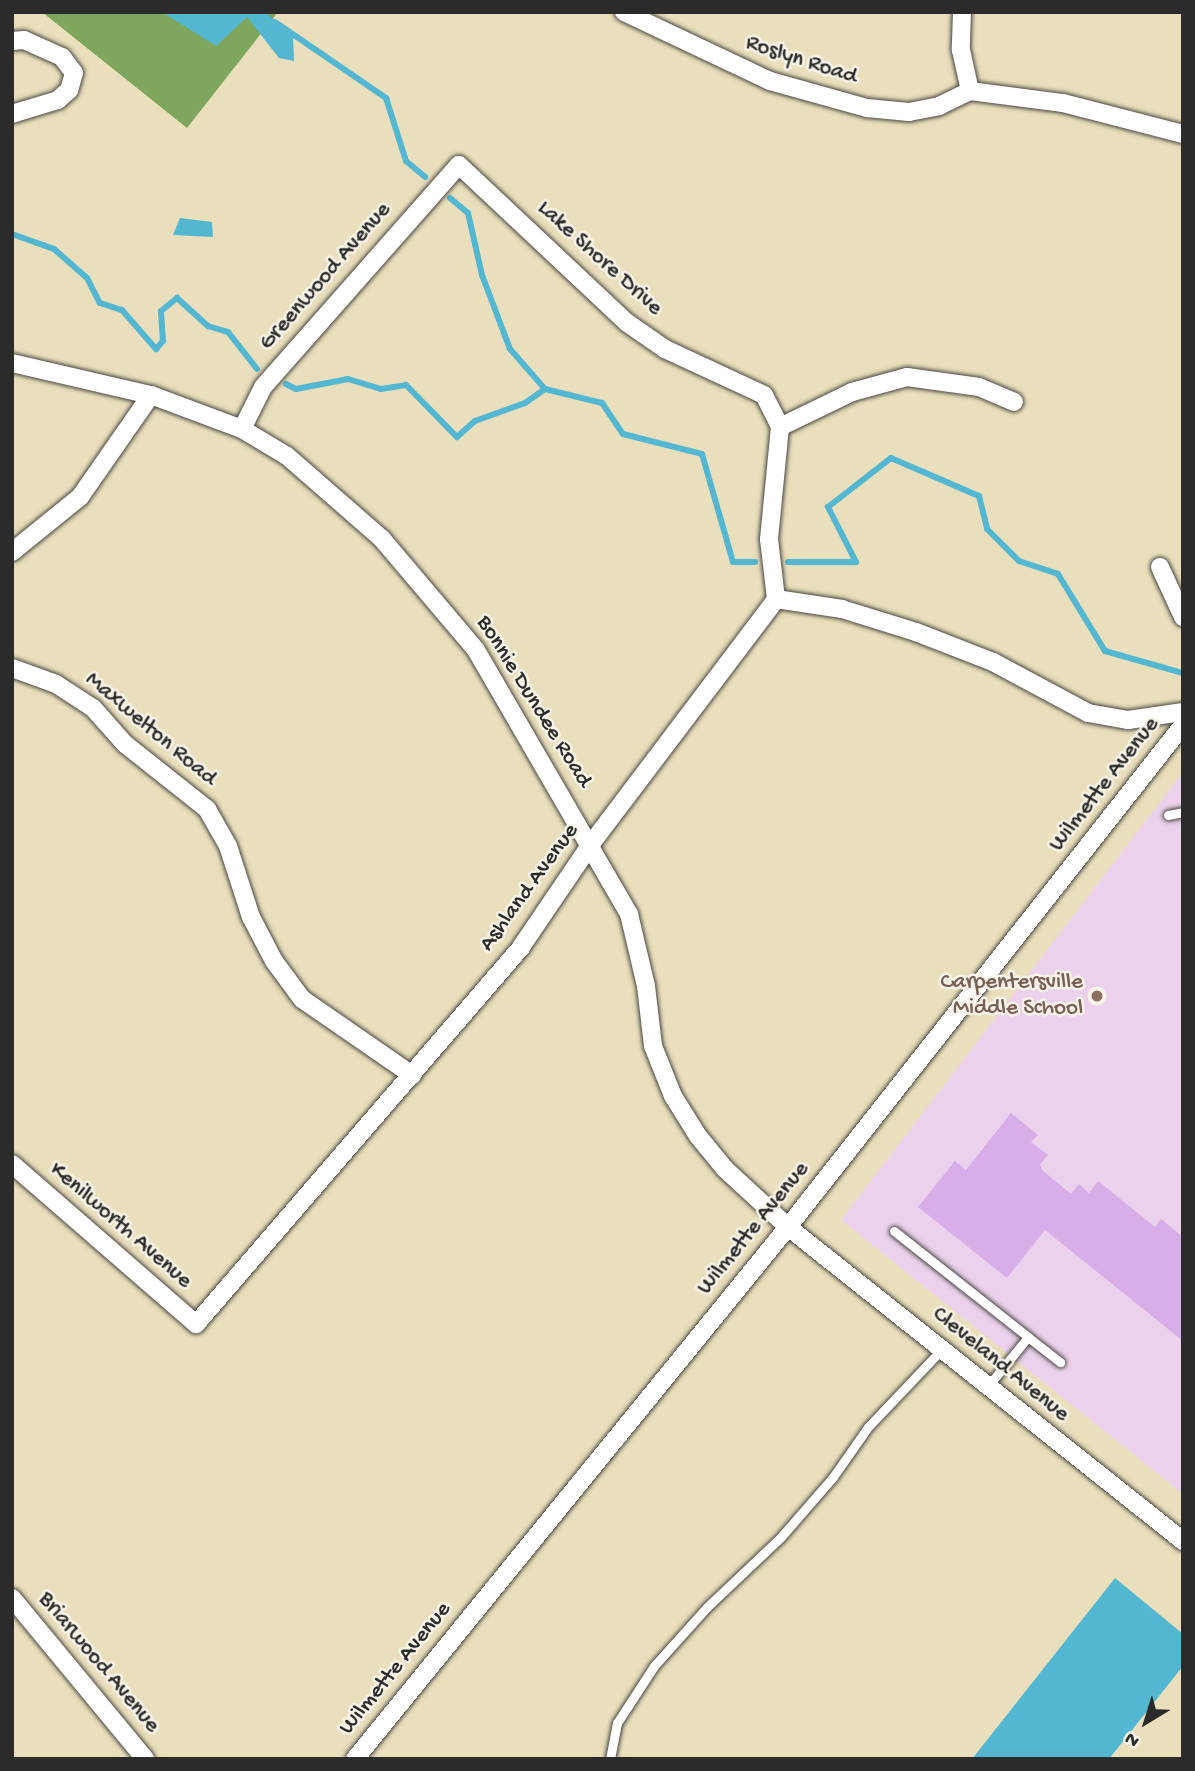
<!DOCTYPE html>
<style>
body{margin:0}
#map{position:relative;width:1195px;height:1771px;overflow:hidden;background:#e9dfbc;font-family:"Gochi Hand",sans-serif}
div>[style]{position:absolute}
.built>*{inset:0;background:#ebd1eb}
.forest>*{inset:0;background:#7ea65d}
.water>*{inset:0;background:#54b7d2}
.stream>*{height:6px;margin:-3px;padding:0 3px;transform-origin:3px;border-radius:3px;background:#54b7d2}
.building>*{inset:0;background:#d8aee8}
.roads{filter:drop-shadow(0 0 2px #484641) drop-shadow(0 0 2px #484641)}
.service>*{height:9px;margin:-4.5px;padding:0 4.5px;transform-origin:4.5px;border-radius:4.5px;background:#fff}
.minor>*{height:18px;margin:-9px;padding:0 9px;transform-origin:9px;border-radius:9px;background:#fff}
.dots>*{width:19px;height:19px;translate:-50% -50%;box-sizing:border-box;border:4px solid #f7f3e8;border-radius:50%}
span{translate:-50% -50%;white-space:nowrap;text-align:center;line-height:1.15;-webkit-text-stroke:5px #f7f3e8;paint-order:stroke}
.street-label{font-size:23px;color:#2b2b2b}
.education-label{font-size:23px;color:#785e54}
.right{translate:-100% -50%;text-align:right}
.frame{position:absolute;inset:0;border:14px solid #2b2b2b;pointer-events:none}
.north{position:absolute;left:1111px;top:1687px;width:70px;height:70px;-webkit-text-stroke:5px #f7f3e8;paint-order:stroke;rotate:218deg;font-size:19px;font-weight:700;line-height:28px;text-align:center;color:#2b2b2b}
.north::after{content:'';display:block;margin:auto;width:24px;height:32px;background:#2b2b2b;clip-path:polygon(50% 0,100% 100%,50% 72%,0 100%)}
</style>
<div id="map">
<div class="built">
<div style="clip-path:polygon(1183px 772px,1183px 1494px,841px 1220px)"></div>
</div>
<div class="forest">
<div style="clip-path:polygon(42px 12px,278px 12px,187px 128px)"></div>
</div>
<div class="water">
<div style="clip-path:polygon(162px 12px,265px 12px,293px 36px,294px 61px,279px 58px,247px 17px,216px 46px)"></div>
<div style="clip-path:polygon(180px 218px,212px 222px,213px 237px,173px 235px)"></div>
<div style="clip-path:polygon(1115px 1578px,1183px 1634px,1183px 1666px,1109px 1759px,972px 1759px)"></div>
</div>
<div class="stream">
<div style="left:275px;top:22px;width:135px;rotate:34.4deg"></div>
<div style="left:386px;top:98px;width:66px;rotate:72.4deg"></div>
<div style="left:406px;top:161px;width:25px;rotate:40deg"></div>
<div style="left:450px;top:198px;width:23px;rotate:40deg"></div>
<div style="left:468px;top:213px;width:64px;rotate:77.3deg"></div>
<div style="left:482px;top:275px;width:79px;rotate:69.3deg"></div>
<div style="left:510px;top:349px;width:53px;rotate:48.8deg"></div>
<div style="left:545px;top:389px;width:59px;rotate:13.8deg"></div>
<div style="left:602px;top:403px;width:37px;rotate:56deg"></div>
<div style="left:623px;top:434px;width:81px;rotate:14.2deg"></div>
<div style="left:702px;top:454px;width:112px;rotate:74deg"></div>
<div style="left:733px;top:562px;width:22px"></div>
<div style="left:12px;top:234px;width:45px;rotate:19.7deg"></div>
<div style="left:54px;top:249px;width:44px;rotate:41.3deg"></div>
<div style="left:87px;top:278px;width:28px;rotate:63deg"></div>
<div style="left:100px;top:303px;width:23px;rotate:18deg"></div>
<div style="left:122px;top:310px;width:52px;rotate:48.9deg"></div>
<div style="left:156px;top:349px;width:11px;rotate:-49deg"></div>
<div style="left:163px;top:341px;width:30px;rotate:-94deg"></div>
<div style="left:161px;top:311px;width:21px;rotate:-39deg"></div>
<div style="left:177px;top:298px;width:42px;rotate:42.1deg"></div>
<div style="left:208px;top:326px;width:21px;rotate:17deg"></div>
<div style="left:228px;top:332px;width:47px;rotate:51.9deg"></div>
<div style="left:286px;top:384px;width:11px;rotate:27deg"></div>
<div style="left:296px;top:389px;width:53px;rotate:-10.9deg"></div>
<div style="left:348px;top:379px;width:34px;rotate:17deg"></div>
<div style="left:381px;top:389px;width:25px;rotate:-9deg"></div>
<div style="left:406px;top:385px;width:73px;rotate:45.6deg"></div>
<div style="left:457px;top:437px;width:24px;rotate:-42deg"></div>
<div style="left:475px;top:421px;width:53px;rotate:-19.8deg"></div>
<div style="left:525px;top:403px;width:24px;rotate:-35deg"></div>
<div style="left:788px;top:562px;width:68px"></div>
<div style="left:856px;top:562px;width:62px;rotate:-117deg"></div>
<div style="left:828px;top:507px;width:80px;rotate:-37.9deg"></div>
<div style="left:891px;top:458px;width:96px;rotate:23.4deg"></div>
<div style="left:979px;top:496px;width:34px;rotate:76deg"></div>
<div style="left:987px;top:529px;width:45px;rotate:45deg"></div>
<div style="left:1019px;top:561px;width:41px;rotate:18.4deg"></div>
<div style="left:1058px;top:574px;width:90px;rotate:58.6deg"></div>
<div style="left:1105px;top:651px;width:81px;rotate:15.8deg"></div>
</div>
<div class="building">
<div style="clip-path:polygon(1011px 1113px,1038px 1135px,1031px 1142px,1048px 1155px,1040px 1164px,1042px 1170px,1071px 1194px,1079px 1184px,1089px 1193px,1098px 1181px,1155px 1227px,1161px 1219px,1183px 1237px,1183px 1341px,1045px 1230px,1007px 1278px,918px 1207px,955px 1161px,966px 1170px)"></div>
</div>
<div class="roads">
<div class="service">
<div style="left:1168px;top:815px;width:15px;rotate:-11deg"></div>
<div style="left:894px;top:1231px;width:171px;rotate:38.3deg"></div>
<div style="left:1028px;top:1337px;width:63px;rotate:129.2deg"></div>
<div style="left:1028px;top:1337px;width:41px;rotate:38deg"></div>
<div style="left:610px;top:1759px;width:37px;rotate:-79deg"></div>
<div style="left:617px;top:1723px;width:68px;rotate:-57deg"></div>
<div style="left:654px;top:1666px;width:79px;rotate:-48.1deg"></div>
<div style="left:707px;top:1607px;width:100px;rotate:-43.4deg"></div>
<div style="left:780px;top:1538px;width:81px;rotate:-49deg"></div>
<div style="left:833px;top:1477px;width:61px;rotate:-55deg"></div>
<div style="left:868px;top:1427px;width:106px;rotate:-46.5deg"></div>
</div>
<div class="minor">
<div style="left:624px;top:12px;width:161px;rotate:25.3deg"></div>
<div style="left:770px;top:81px;width:101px;rotate:15.6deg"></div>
<div style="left:867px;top:108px;width:42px;rotate:5.4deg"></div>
<div style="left:909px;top:112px;width:31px;rotate:-11deg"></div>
<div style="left:939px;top:106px;width:34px;rotate:-26deg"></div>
<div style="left:962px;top:12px;width:38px;rotate:92deg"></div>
<div style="left:961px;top:50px;width:42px;rotate:77.6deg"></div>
<div style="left:970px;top:91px;width:94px;rotate:7.4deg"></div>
<div style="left:1063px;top:103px;width:124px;rotate:14.5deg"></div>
<div style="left:12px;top:41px;width:12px;rotate:-5deg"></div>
<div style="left:24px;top:40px;width:42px;rotate:24.1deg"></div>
<div style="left:62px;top:57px;width:20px;rotate:53deg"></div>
<div style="left:74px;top:73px;width:18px;rotate:106deg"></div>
<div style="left:69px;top:90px;width:15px;rotate:138deg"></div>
<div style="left:58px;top:100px;width:48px;rotate:163.1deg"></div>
<div style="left:12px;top:363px;width:143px;rotate:13deg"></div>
<div style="left:151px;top:395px;width:97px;rotate:20.5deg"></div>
<div style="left:242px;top:429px;width:52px;rotate:31deg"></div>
<div style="left:287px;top:456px;width:126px;rotate:41.1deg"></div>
<div style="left:382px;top:539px;width:145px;rotate:49.7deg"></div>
<div style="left:476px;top:650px;width:305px;rotate:59.9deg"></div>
<div style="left:629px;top:914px;width:74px;rotate:76.7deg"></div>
<div style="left:646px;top:986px;width:60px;rotate:83.3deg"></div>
<div style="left:653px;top:1046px;width:54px;rotate:68.2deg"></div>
<div style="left:673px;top:1096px;width:47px;rotate:58deg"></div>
<div style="left:698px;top:1136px;width:43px;rotate:50.7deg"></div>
<div style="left:725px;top:1169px;width:86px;rotate:42.6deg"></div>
<div style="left:788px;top:1227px;width:505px;rotate:38.48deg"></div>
<div style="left:780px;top:427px;width:80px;rotate:-25.9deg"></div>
<div style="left:852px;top:392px;width:57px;rotate:-15.3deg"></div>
<div style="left:907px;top:377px;width:73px;rotate:7.9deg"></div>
<div style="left:979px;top:387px;width:38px;rotate:23deg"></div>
<div style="left:242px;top:429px;width:47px;rotate:-63.4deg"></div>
<div style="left:263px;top:387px;width:296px;rotate:-48.6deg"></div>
<div style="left:459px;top:165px;width:229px;rotate:43.2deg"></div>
<div style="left:626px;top:322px;width:47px;rotate:34.7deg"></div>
<div style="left:665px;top:349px;width:109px;rotate:24.9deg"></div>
<div style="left:764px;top:395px;width:36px;rotate:63deg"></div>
<div style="left:780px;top:427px;width:113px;rotate:95.6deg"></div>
<div style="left:769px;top:539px;width:60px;rotate:83.3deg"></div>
<div style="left:12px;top:552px;width:87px;rotate:-39deg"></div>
<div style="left:80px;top:497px;width:124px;rotate:-55.2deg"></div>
<div style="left:1160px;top:567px;width:55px;rotate:65.3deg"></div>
<div style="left:776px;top:599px;width:67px;rotate:8.6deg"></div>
<div style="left:842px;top:609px;width:77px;rotate:17.3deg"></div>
<div style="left:916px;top:632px;width:83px;rotate:21.3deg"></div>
<div style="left:993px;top:662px;width:108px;rotate:28.2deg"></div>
<div style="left:1088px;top:713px;width:41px;rotate:9.9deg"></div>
<div style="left:1128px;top:720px;width:56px;rotate:-8.3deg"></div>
<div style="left:12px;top:668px;width:47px;rotate:20deg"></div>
<div style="left:56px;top:684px;width:44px;rotate:33deg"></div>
<div style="left:93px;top:708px;width:48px;rotate:48.4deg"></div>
<div style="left:125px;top:744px;width:105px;rotate:38.4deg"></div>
<div style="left:207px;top:809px;width:43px;rotate:60.4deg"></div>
<div style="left:228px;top:846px;width:75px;rotate:72.1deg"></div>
<div style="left:251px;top:917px;width:50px;rotate:62.4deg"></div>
<div style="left:274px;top:961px;width:47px;rotate:53.6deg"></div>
<div style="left:302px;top:999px;width:134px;rotate:34.6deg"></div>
<div style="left:12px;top:1164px;width:244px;rotate:41deg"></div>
<div style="left:196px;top:1324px;width:498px;rotate:-49.2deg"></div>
<div style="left:521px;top:947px;width:125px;rotate:-55.8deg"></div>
<div style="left:591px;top:844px;width:307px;rotate:-52.9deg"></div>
<div style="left:12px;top:1598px;width:209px;rotate:50.4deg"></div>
<div style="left:355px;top:1759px;width:686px;rotate:-50.86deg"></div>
<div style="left:788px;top:1227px;width:639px;rotate:-51.8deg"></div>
</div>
</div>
<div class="dots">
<div style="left:1097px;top:996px;background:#8d6e63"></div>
</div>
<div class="street-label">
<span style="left:801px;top:61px;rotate:18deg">Roslyn Road</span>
<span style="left:599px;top:259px;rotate:42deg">Lake Shore Drive</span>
<span style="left:326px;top:277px;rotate:-49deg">Greenwood Avenue</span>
<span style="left:533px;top:702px;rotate:58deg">Bonnie Dundee Road</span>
<span style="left:150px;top:730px;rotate:40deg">Maxwelton Road</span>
<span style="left:1105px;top:785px;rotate:-52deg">Wilmette Avenue</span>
<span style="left:530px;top:888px;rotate:-54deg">Ashland Avenue</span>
<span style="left:120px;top:1226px;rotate:41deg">Kenilworth Avenue</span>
<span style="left:754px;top:1229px;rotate:-51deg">Wilmette Avenue</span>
<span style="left:1000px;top:1365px;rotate:39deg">Cleveland Avenue</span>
<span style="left:98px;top:1663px;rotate:50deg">Briarwood Avenue</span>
<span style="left:396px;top:1669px;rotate:-51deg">Wilmette Avenue</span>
</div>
<div class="education-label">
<span class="right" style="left:1083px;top:996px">Carpentersville<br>Middle School</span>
</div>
<div class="frame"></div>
<div class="north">N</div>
</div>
